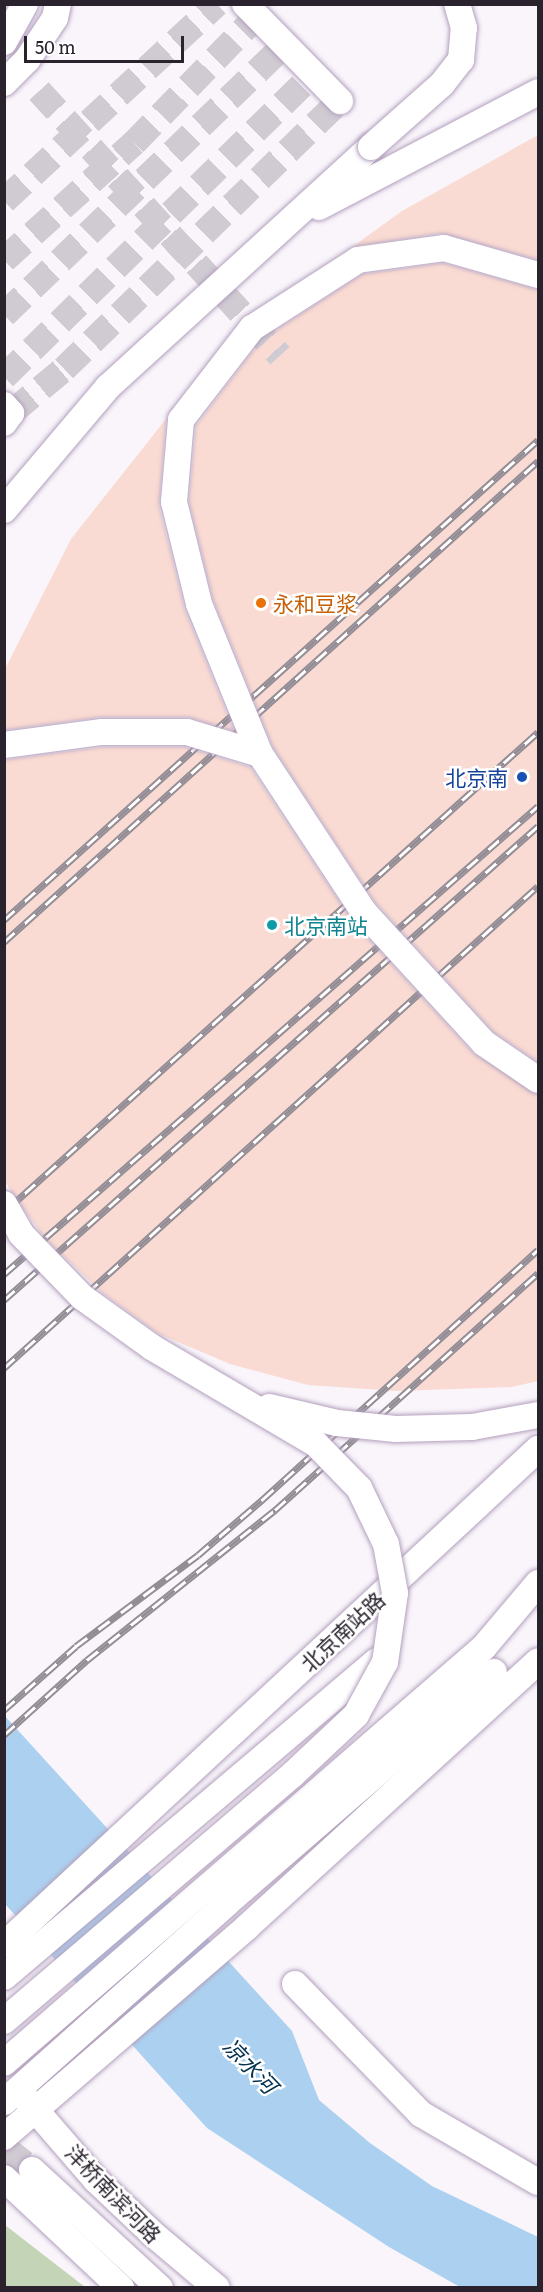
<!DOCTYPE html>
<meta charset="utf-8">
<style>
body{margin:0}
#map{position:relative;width:543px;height:2292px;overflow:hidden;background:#f9f5fb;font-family:Literata,"Noto Sans SC",serif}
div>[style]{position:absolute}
.green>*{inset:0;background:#c4d5b7}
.water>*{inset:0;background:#acd1f0}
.building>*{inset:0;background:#fadbd3}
.minor-tunnel>*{height:26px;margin-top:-13px;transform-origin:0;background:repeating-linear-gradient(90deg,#d0cbd2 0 26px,transparent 0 39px)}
.roads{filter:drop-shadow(0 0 2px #b3a0bd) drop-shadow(0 0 2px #b3a0bd)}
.minor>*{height:26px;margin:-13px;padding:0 13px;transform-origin:13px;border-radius:13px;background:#fff}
.rail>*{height:7px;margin-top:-3.5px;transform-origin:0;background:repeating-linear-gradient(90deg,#fff 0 14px,#938d96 0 28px);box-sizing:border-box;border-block:2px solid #938d96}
.bridges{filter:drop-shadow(0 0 2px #b3a0bd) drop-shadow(0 0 2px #b3a0bd)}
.minor-bridge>*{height:26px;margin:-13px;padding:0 13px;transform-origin:13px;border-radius:13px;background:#fff}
.dots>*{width:16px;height:16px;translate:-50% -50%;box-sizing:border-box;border:3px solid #fff;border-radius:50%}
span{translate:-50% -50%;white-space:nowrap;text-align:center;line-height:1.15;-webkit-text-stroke:5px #fff;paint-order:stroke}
.food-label{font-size:21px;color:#c56008}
.left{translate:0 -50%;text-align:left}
.transit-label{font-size:21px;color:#164399}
.right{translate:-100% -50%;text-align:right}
.culture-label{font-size:21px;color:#0d838f}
.street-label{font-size:21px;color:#2a232e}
.water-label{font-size:22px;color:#04324f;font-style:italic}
.frame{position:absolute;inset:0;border:6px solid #2a232e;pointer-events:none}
.scale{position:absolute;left:24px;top:36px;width:160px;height:27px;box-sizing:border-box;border:3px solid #2a232e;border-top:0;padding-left:8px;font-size:18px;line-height:21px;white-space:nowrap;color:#2a232e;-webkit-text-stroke:4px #fff;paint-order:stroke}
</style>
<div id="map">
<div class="green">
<div style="clip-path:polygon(5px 2225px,85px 2287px,5px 2287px)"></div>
</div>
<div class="water">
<div style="clip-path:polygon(4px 1715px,292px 2031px,319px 2100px,370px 2143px,432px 2186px,538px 2237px,538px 2287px,460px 2287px,389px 2247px,207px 2128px,5px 1904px)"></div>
</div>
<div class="building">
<div style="clip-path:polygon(538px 135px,538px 260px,442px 233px,352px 247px,402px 211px)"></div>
<div style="clip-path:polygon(443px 263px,538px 290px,538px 1062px,494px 1032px,375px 902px,273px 747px,213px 599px,189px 501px,196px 426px,262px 339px,363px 274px)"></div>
<div style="clip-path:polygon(166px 419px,159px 506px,185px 610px,234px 731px,187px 717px,102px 717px,4px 730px,4px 671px,71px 539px)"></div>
<div style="clip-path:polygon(103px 747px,185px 747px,250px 767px,352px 921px,473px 1053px,538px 1095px,538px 1381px,512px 1387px,397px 1391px,308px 1385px,230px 1364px,159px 1334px,101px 1292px,44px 1237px,10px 1190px,4px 1179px,4px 760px)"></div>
</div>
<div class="minor-tunnel">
<div style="left:39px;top:91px;width:358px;rotate:47.7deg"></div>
<div style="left:4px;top:201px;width:290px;rotate:-42.8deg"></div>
<div style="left:4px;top:260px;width:175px;rotate:-42deg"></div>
<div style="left:134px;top:143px;width:177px;rotate:-45.9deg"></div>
<div style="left:4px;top:315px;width:390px;rotate:-43.9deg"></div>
<div style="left:4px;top:377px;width:433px;rotate:-44.4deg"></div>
<div style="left:11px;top:413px;width:69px;rotate:-39.7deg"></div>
<div style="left:64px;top:369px;width:385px;rotate:-44.2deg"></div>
<div style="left:4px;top:2147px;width:36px;rotate:39deg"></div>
</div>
<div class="roads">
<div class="minor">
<div style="left:245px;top:4px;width:136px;rotate:45.6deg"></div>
<div style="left:4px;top:42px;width:43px;rotate:-61.1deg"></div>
<div style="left:4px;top:83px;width:33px;rotate:-45deg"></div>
<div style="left:27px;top:60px;width:50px;rotate:-56.3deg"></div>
<div style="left:55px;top:18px;width:14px;rotate:-78deg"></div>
<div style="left:319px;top:207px;width:247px;rotate:-27.7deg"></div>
<div style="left:4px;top:405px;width:11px;rotate:49deg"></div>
<div style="left:11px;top:413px;width:12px;rotate:125deg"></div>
<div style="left:4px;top:510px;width:161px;rotate:-49.8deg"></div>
<div style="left:108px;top:387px;width:356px;rotate:-42.4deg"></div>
<div style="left:4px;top:1945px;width:729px;rotate:-42.89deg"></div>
<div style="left:4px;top:1977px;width:489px;rotate:-40.3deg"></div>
<div style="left:295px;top:1984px;width:181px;rotate:45.9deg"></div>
<div style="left:421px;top:2114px;width:135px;rotate:30.2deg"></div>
<div style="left:4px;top:2063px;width:635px;rotate:-40.91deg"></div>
<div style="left:484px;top:1647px;width:84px;rotate:-49.8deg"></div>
<div style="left:26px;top:2099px;width:107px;rotate:49.2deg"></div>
<div style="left:96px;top:2180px;width:80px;rotate:43.5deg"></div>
<div style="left:154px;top:2235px;width:82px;rotate:40.1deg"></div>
<div style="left:4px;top:2102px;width:299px;rotate:-41.7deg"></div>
<div style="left:227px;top:1903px;width:353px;rotate:-40.9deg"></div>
<div style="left:4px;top:2137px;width:321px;rotate:-40.8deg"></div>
<div style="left:247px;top:1927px;width:394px;rotate:-42.4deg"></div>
<div style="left:32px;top:2170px;width:174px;rotate:42.7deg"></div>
<div style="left:4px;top:2178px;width:161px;rotate:43.2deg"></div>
</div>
</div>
<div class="rail">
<div style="left:4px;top:920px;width:718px;rotate:-41.95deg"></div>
<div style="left:4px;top:942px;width:719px;rotate:-42.01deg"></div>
<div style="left:4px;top:1212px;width:718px;rotate:-41.95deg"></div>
<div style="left:4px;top:1274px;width:710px;rotate:-41.23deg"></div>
<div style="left:4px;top:1300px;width:714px;rotate:-41.59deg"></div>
<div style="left:4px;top:1368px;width:719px;rotate:-42.07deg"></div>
<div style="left:4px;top:1710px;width:96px;rotate:-41.6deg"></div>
<div style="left:76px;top:1646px;width:152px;rotate:-36.7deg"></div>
<div style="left:198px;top:1555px;width:86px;rotate:-40.7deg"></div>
<div style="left:263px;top:1499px;width:371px;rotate:-42.2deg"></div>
<div style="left:4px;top:1735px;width:112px;rotate:-42.1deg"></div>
<div style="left:87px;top:1660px;width:241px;rotate:-38.6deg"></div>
<div style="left:275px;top:1510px;width:354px;rotate:-42deg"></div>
</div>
<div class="bridges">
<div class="minor-bridge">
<div style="left:371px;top:147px;width:95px;rotate:-41.6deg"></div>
<div style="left:442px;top:84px;width:31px;rotate:-52deg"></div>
<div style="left:461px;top:60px;width:32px;rotate:-85deg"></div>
<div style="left:464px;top:28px;width:25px;rotate:-106deg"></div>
<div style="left:538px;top:275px;width:98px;rotate:-164deg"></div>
<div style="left:444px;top:248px;width:87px;rotate:172.1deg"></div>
<div style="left:358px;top:260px;width:126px;rotate:147.3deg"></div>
<div style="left:252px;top:328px;width:116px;rotate:127.7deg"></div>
<div style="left:181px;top:420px;width:82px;rotate:94.9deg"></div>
<div style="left:174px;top:502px;width:105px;rotate:76.2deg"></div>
<div style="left:199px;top:604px;width:162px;rotate:67.9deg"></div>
<div style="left:260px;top:754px;width:188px;rotate:56.7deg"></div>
<div style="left:363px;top:911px;width:179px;rotate:47.5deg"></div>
<div style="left:484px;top:1043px;width:65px;rotate:34.4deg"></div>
<div style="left:4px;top:745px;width:99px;rotate:-7.6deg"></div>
<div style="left:102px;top:732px;width:85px"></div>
<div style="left:187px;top:732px;width:76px;rotate:16.8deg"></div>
<div style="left:4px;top:1204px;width:34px;rotate:60deg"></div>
<div style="left:21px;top:1234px;width:88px;rotate:45.9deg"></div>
<div style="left:82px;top:1297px;width:87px;rotate:35.7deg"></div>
<div style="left:153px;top:1348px;width:189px;rotate:30.5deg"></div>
<div style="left:316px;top:1444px;width:62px;rotate:45.7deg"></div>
<div style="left:359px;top:1488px;width:62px;rotate:64.3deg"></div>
<div style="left:386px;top:1544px;width:50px;rotate:79.6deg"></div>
<div style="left:395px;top:1593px;width:70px;rotate:98.2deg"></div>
<div style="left:385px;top:1662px;width:60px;rotate:118.7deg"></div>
<div style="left:356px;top:1715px;width:88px;rotate:136.8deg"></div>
<div style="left:292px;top:1775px;width:379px;rotate:139.5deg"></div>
<div style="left:269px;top:1407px;width:70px;rotate:13.2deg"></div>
<div style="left:337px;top:1423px;width:59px;rotate:5.8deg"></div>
<div style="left:396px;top:1429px;width:76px;rotate:-1.5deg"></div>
<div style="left:472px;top:1427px;width:67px;rotate:-10.3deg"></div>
</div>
</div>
<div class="dots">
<div style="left:261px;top:603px;background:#e8710a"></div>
<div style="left:522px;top:777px;background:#1a4fb4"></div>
<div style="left:272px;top:925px;background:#0f9aa8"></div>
</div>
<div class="food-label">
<span class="left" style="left:273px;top:603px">永和豆浆</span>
</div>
<div class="transit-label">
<span class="right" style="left:508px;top:777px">北京南</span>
</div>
<div class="culture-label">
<span class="left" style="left:284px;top:925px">北京南站</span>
</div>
<div class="street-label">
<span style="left:342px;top:1631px;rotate:-43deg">北京南站路</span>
<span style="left:114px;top:2193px;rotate:46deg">洋桥南滨河路</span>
</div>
<div class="water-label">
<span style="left:251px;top:2065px;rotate:46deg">凉水河</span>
</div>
<div class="frame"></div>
<div class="scale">50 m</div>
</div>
